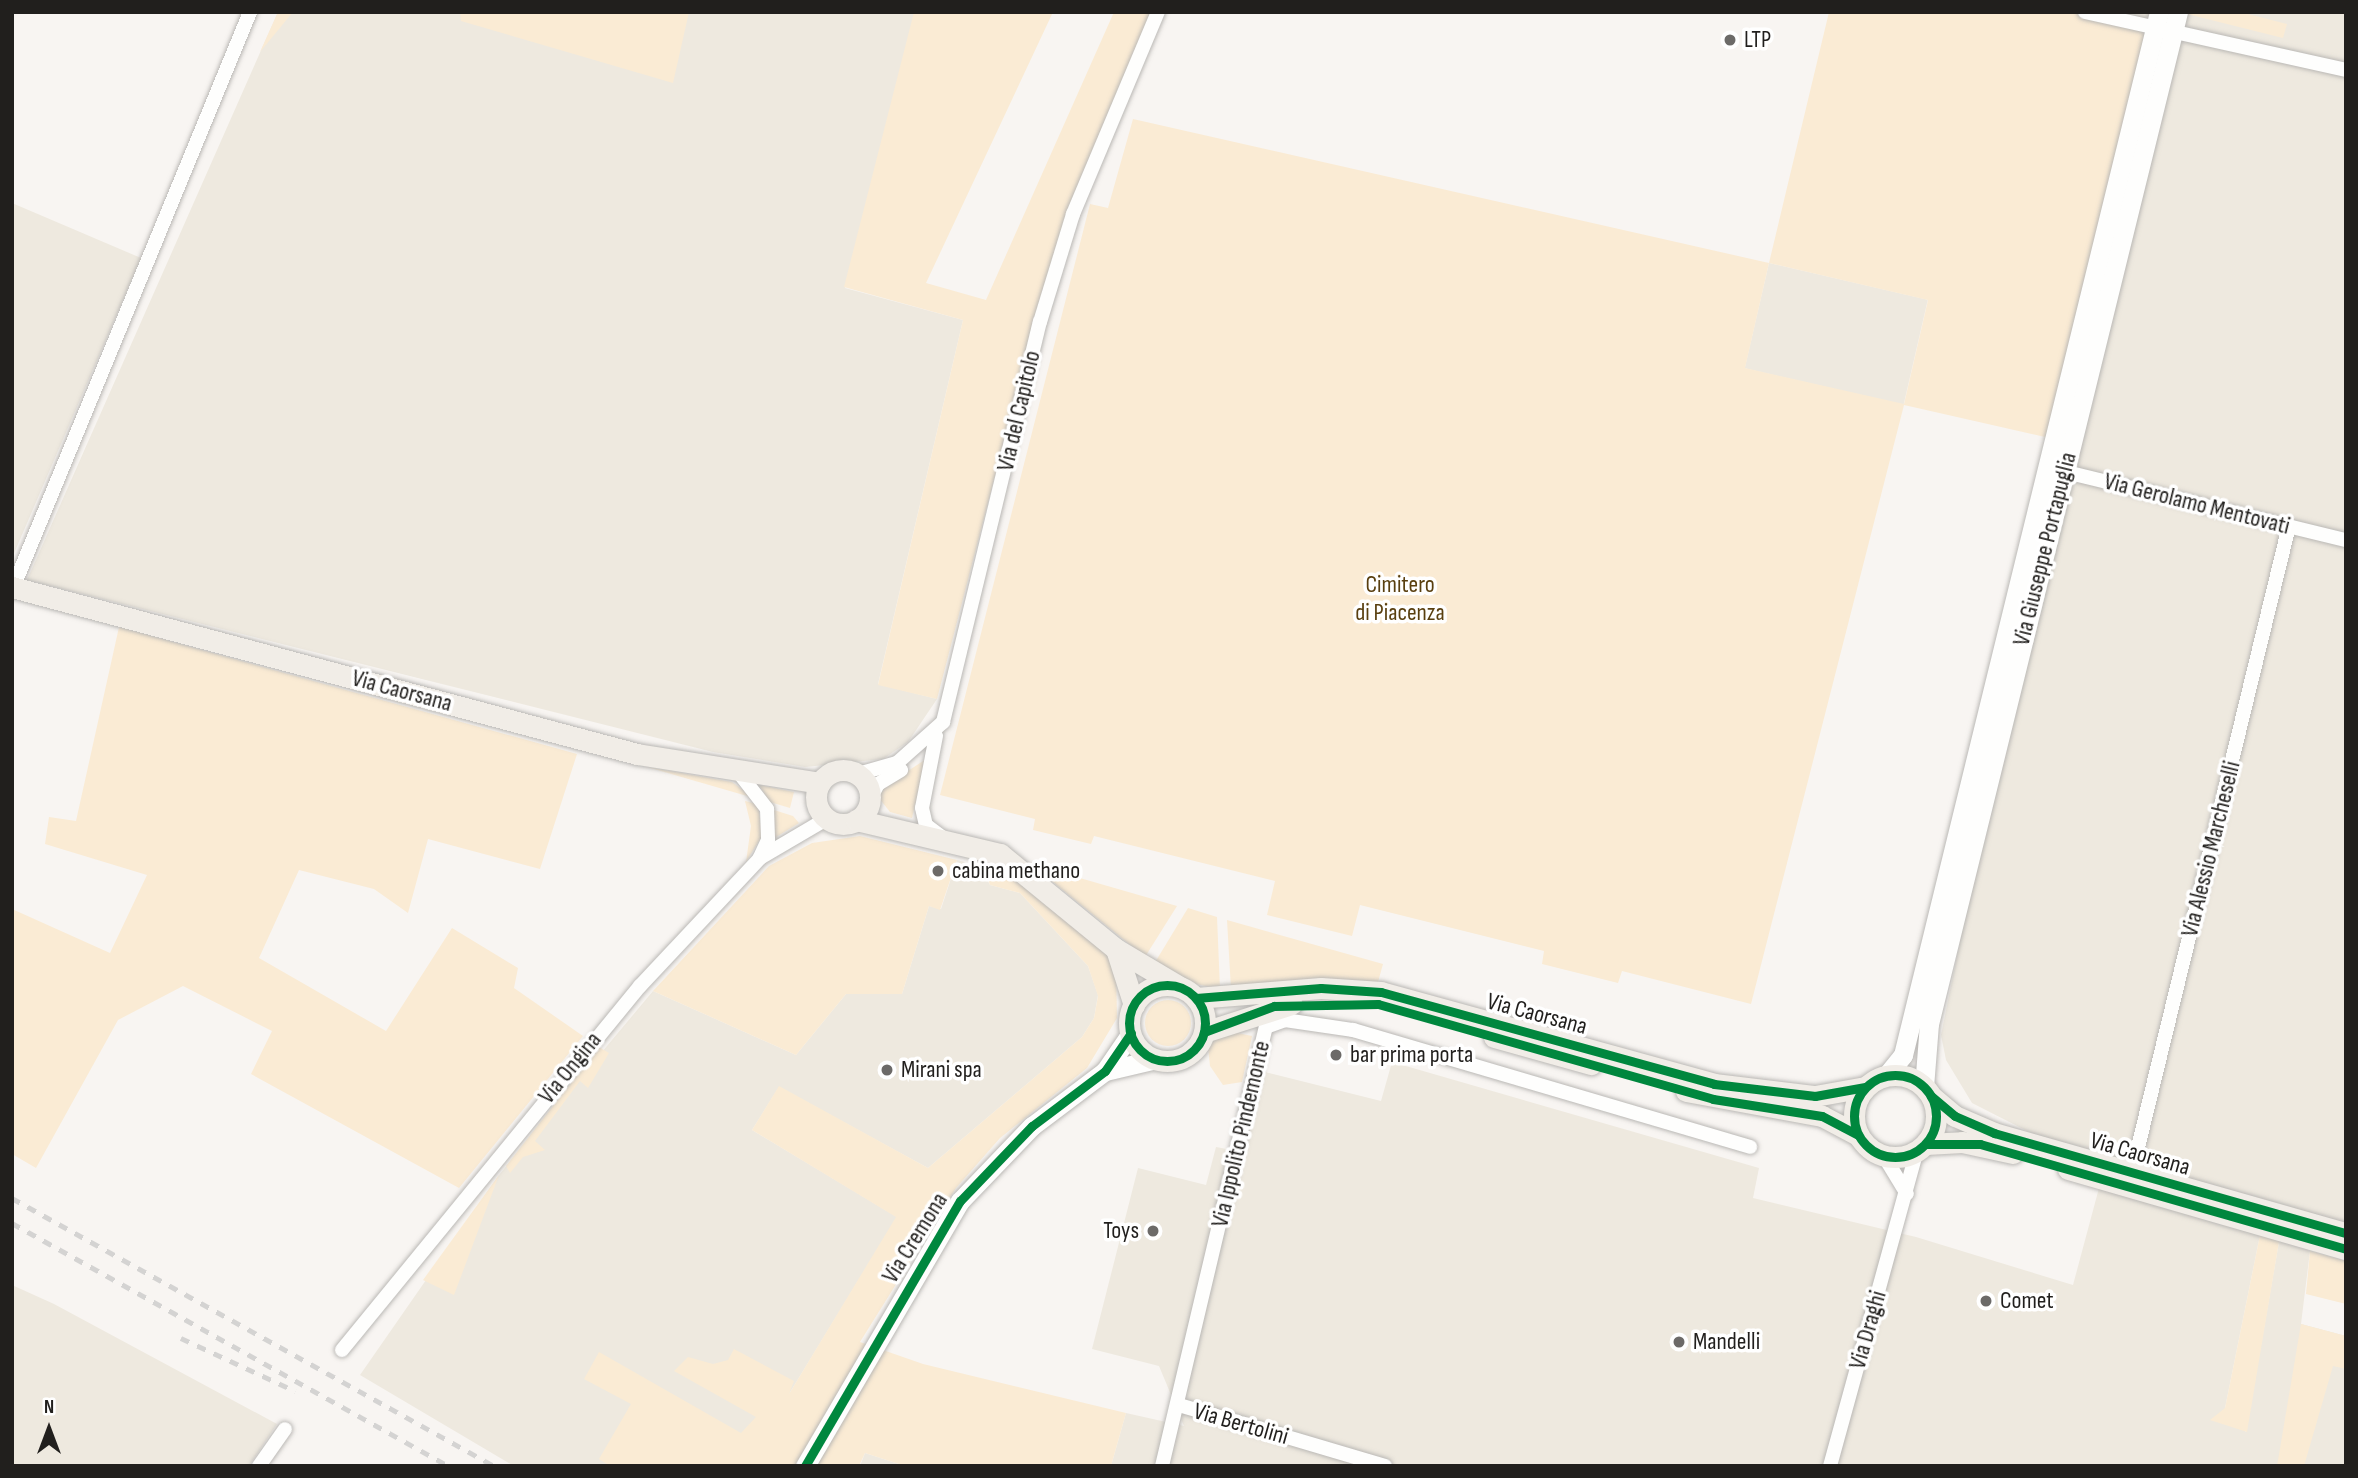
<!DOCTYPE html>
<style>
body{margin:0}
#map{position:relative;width:2358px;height:1478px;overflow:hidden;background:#f8f5f2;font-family:"Sofia Sans Condensed",sans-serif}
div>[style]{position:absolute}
.built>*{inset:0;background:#eee9df;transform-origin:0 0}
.green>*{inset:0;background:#faebd4}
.round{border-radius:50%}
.roads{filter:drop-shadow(0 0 2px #bab8b5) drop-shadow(0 0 2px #bab8b5)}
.street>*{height:14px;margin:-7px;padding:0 7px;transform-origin:7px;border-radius:7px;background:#fefefd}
.secondary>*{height:19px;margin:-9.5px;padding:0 9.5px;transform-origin:9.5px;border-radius:9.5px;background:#fefefd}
.primary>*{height:21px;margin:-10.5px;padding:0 10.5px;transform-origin:10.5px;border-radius:10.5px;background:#f1ede7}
.primary>.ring{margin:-10.5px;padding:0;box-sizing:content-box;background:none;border:21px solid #f1ede7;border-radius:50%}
.rail>*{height:4.5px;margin-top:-2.25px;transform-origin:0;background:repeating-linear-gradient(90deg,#d4d3d2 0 9px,transparent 0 18px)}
.cycleway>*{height:9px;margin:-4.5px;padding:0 4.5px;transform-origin:4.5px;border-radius:4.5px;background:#00873e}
.cycleway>.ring{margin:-4.5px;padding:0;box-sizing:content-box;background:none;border:9px solid #00873e;border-radius:50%}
.dots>*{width:19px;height:19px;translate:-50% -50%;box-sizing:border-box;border:4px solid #fff;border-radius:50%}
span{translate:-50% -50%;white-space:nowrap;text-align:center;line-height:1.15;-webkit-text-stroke:7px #fff;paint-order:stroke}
.poi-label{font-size:24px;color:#211f1d}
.left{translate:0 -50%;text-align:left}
.right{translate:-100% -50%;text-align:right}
.street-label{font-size:24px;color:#211f1d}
.park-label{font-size:24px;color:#593f0f}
.frame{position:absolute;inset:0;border:14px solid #211f1d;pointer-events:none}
.north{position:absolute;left:14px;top:1394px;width:70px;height:70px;-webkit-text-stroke:5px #fff;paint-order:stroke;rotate:0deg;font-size:19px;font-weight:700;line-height:28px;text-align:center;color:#211f1d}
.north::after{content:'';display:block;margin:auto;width:24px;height:32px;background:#211f1d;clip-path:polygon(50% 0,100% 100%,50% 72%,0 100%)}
</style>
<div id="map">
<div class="built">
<div style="clip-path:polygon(278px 12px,917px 12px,845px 288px,963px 320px,878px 684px,937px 699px,908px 742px,883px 759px,805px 767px,713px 752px,27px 580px)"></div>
<div style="clip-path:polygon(2085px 12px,2346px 12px,2346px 1225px,2049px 1142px,1972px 1103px,1946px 1060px,1941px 1035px,2056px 467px)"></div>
<div style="clip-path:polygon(12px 203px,141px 258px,12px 558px)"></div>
<div style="left:1769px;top:263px;width:163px;height:108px;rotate:13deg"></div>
<div style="clip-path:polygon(957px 860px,980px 866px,990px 885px,1020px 893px,1088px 966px,1098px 995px,1094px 1018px,1082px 1037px,928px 1168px,779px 1087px,752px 1130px,897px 1217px,745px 1466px,514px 1466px,360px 1375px,499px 1175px,653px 991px,796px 1055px,846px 994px,902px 994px,929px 906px,941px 909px)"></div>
<div style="clip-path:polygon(1392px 1062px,1759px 1168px,1753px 1198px,1916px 1237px,2073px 1285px,2099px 1188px,2261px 1230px,2225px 1408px,2246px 1432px,2280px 1236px,2310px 1251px,2301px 1324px,2346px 1336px,2346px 1466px,1111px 1466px,1126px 1413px,1184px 1426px,1159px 1366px,1092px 1349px,1138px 1168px,1206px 1185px,1216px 1147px,1237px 1151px,1257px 1070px,1381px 1101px)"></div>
<div style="clip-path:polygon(12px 1285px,54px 1304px,277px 1424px,249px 1466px,12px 1466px)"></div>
<div style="clip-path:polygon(865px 1453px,905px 1466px,860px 1466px)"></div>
</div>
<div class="green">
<div style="clip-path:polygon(278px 12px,293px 12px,260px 52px)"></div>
<div style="clip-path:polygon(460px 12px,689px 12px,673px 83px,461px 21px)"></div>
<div style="clip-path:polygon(914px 12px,1053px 12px,926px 283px,986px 300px,1114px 12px,1158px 12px,1037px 314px,937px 699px,878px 685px,963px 320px,844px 287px)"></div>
<div style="clip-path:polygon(evenodd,1829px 12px,2085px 12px,2154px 26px,2054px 439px,1904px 405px,1751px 1004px,1622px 971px,1618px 983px,1542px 964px,1544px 951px,1360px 905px,1352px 936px,1267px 915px,1275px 881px,1094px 836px,1091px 844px,1033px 830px,1035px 819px,940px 795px,1090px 204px,1108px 208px,1133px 119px,1769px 263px,1829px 12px,1769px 263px,1928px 300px,1904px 404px,1745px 368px,1769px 263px)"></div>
<div style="clip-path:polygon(2240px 12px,2287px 24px,2283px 38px,2187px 14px)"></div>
<div style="clip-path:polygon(119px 627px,577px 754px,540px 869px,428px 839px,408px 913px,374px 889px,299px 870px,259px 958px,386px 1031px,452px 928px,518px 968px,514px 988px,583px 1036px,459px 1188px,251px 1074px,272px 1031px,183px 986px,118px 1020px,36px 1168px,12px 1154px,12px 909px,110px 953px,147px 875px,45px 844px,49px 817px,76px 821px)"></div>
<div style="clip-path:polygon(926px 759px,912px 818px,890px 812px,879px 798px,884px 787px)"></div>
<div style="clip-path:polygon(647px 767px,732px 782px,754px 798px)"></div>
<div style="clip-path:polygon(759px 785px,794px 792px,790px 808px,770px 802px)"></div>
<div style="clip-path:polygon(745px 801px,758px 804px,762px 836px,746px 862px,751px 826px)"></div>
<div style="clip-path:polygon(774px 810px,793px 816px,799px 823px,773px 839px)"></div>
<div style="clip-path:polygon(860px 836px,957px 860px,940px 910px,929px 906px,902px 994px,846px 994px,796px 1055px,653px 991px,769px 866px,812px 843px)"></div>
<div style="clip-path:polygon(981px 860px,998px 866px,1108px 956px,1116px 969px,1117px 1018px,1087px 1068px,1000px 1138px,956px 1188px,860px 1342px,923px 1364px,1126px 1413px,1111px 1466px,905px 1466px,865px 1453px,859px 1466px,610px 1466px,599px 1459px,631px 1404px,584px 1379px,599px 1352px,741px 1433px,756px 1417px,674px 1371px,688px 1357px,713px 1364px,728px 1360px,734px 1349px,794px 1381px,789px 1394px,896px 1217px,752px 1130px,779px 1086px,928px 1168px,1082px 1037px,1094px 1018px,1098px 996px,1088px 966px,1020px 893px,990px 885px)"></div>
<div style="clip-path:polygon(1052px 870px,1177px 906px,1145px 957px,1043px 874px)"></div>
<div style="clip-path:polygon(1188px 908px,1217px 917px,1220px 989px,1186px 982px,1154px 964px)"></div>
<div style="clip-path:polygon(1227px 920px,1383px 964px,1378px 982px,1318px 979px,1231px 989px)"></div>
<div class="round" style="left:1145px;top:1000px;width:46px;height:46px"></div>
<div style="clip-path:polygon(1233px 1032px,1252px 1036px,1242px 1082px,1223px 1085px,1210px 1066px,1208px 1047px,1211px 1037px)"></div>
<div style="clip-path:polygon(599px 1047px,609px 1053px,588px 1088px,580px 1081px,535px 1141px,545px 1150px,523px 1157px,510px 1173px,506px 1166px)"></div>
<div style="clip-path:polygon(499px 1175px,454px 1295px,423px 1280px)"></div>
<div style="clip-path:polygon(2261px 1230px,2280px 1236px,2247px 1432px,2210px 1420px,2225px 1408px)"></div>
<div style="clip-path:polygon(2310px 1251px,2346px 1261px,2346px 1304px,2306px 1294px)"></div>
<div style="clip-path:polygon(2301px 1324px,2346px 1336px,2346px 1369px,2333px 1366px,2304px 1466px,2277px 1466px)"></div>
</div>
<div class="roads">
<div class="street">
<div style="left:2085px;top:12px;width:267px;rotate:12.5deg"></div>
<div style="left:2058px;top:470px;width:296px;rotate:13.7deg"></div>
<div style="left:13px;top:588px;width:623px;rotate:-67.63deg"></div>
<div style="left:936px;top:736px;width:73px;rotate:101deg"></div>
<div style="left:922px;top:808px;width:17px;rotate:77deg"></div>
<div style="left:926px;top:825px;width:20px;rotate:37deg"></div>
<div style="left:739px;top:773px;width:46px;rotate:52.1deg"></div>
<div style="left:767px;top:809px;width:31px;rotate:88deg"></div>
<div style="left:768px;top:840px;width:19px;rotate:115deg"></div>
<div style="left:858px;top:774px;width:41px;rotate:-15.8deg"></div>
<div style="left:897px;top:763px;width:62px;rotate:-41.7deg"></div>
<div style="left:943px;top:722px;width:412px;rotate:-76.4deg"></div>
<div style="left:1040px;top:322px;width:113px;rotate:-73deg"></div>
<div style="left:1073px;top:214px;width:219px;rotate:-67.2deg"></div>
<div style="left:870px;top:799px;width:17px;rotate:-62deg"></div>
<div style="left:878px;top:784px;width:27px;rotate:-31deg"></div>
<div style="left:1884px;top:1156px;width:44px;rotate:58.8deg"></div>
<div style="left:2132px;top:1172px;width:665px;rotate:-76.34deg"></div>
<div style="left:342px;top:1350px;width:470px;rotate:-50.7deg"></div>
<div style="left:640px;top:986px;width:175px;rotate:-46.8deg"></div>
<div style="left:760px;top:858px;width:79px;rotate:-30.5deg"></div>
<div style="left:1179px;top:1405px;width:215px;rotate:16.5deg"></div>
<div style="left:259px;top:1466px;width:45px;rotate:-54.9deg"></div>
<div style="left:1162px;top:1466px;width:451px;rotate:-76.7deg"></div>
<div style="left:1266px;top:1027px;width:20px;rotate:-20deg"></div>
<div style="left:1285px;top:1020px;width:69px;rotate:8.4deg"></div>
<div style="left:1353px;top:1030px;width:414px;rotate:16.4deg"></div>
<div style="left:1830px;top:1466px;width:327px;rotate:-74.6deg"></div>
</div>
<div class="secondary">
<div style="left:1105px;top:1071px;width:52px;rotate:-13.2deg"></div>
<div style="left:1886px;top:1076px;width:27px;rotate:-51deg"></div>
<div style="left:1903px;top:1055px;width:1074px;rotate:-76.21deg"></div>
<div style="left:1924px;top:1087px;width:63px;rotate:-85.5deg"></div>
<div style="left:1929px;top:1024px;width:1042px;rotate:-76.18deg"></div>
<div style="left:805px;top:1466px;width:307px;rotate:-59.7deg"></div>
<div style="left:960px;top:1201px;width:104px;rotate:-46.2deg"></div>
<div style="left:1032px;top:1126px;width:91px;rotate:-37deg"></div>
<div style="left:1105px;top:1071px;width:46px;rotate:-55.6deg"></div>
</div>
<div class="primary">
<div style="left:12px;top:587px;width:647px;rotate:14.96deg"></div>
<div style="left:637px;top:754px;width:185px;rotate:9deg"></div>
<div class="ring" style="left:816px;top:770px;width:33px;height:33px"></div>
<div style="left:856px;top:820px;width:148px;rotate:13.3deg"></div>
<div style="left:1000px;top:854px;width:150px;rotate:39.3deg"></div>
<div style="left:1116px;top:949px;width:59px;rotate:72.2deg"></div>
<div style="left:1116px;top:949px;width:74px;rotate:30.7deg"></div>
<div class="ring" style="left:1129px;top:985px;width:55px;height:55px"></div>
<div style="left:1196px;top:998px;width:125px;rotate:-4.6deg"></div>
<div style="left:1321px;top:988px;width:60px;rotate:3.8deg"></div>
<div style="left:1381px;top:992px;width:345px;rotate:15.4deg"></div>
<div style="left:1714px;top:1084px;width:102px;rotate:6.8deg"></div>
<div style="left:1815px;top:1096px;width:51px;rotate:-10.2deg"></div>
<div style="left:1204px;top:1032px;width:92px;rotate:-17.7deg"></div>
<div style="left:1494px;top:1037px;width:101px;rotate:15.6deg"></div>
<div class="ring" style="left:1854px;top:1075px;width:61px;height:61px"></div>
<div style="left:1686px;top:1091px;width:138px;rotate:10.4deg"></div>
<div style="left:1822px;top:1116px;width:41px;rotate:27.8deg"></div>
<div style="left:1931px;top:1096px;width:31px;rotate:40deg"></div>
<div style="left:1955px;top:1116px;width:43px;rotate:23.6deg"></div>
<div style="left:1994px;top:1133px;width:366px;rotate:15.9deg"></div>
<div style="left:1926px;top:1144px;width:36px;rotate:-3deg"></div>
<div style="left:1962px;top:1142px;width:52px;rotate:12.2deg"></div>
<div style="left:2068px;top:1169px;width:289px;rotate:16.1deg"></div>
</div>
</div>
<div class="rail">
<div style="left:12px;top:1198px;width:551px;rotate:29.07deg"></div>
<div style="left:12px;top:1223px;width:499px;rotate:29.1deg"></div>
<div style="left:181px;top:1338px;width:126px;rotate:24.9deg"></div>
</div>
<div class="cycleway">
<div class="ring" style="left:1129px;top:985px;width:67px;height:67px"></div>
<div style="left:1196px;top:998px;width:125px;rotate:-4.6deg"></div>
<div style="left:1321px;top:988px;width:60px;rotate:3.8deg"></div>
<div style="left:1381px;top:992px;width:345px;rotate:15.4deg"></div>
<div style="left:1714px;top:1084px;width:102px;rotate:6.8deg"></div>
<div style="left:1815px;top:1096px;width:51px;rotate:-10.2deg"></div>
<div style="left:1204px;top:1032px;width:75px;rotate:-20.4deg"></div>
<div style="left:1274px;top:1006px;width:104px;rotate:-1.1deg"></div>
<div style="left:1378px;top:1004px;width:348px;rotate:15.8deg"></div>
<div style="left:1713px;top:1099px;width:110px;rotate:8.9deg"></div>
<div style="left:1822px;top:1116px;width:41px;rotate:27.8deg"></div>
<div class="ring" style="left:1854px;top:1075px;width:73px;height:73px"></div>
<div style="left:1931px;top:1096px;width:31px;rotate:40deg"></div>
<div style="left:1955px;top:1116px;width:43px;rotate:23.6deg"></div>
<div style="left:1994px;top:1133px;width:366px;rotate:15.9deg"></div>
<div style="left:1926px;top:1144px;width:54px"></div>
<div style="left:1980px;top:1144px;width:381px;rotate:16deg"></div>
<div style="left:805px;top:1466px;width:307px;rotate:-59.7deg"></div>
<div style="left:960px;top:1201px;width:104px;rotate:-46.2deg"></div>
<div style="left:1032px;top:1126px;width:91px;rotate:-37deg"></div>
<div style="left:1105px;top:1071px;width:46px;rotate:-55.6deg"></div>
</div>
<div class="dots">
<div style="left:1730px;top:40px;background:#6c6a68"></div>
<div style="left:938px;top:871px;background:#6c6a68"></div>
<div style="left:1336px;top:1055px;background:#6c6a68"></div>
<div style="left:887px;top:1070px;background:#6c6a68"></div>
<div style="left:1153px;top:1231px;background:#6c6a68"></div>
<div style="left:1986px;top:1301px;background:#6c6a68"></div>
<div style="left:1679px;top:1342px;background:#6c6a68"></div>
</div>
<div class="poi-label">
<span class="left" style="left:1744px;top:40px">LTP</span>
<span class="left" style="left:952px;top:871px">cabina methano</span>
<span class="left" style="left:1350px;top:1055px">bar prima porta</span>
<span class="left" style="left:901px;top:1070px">Mirani spa</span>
<span class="right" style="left:1139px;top:1231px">Toys</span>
<span class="left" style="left:2000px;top:1301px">Comet</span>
<span class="left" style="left:1693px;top:1342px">Mandelli</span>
</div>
<div class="street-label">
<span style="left:1019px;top:411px;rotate:-77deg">Via del Capitolo</span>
<span style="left:2197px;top:504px;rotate:14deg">Via Gerolamo Mentovati</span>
<span style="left:2045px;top:549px;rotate:-76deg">Via Giuseppe Portapuglia</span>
<span style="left:402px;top:691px;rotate:15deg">Via Caorsana</span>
<span style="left:2211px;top:849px;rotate:-76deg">Via Alessio Marcheselli</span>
<span style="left:1537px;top:1014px;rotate:15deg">Via Caorsana</span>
<span style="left:570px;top:1068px;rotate:-51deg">Via Ongina</span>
<span style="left:1241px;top:1134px;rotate:-77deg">Via Ippolito Pindemonte</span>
<span style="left:2140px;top:1154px;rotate:16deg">Via Caorsana</span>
<span style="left:915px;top:1238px;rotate:-58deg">Via Cremona</span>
<span style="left:1868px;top:1330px;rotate:-74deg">Via Draghi</span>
<span style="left:1241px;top:1424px;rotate:16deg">Via Bertolini</span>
</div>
<div class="park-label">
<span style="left:1400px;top:599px">Cimitero<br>di Piacenza</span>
</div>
<div class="frame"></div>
<div class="north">N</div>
</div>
